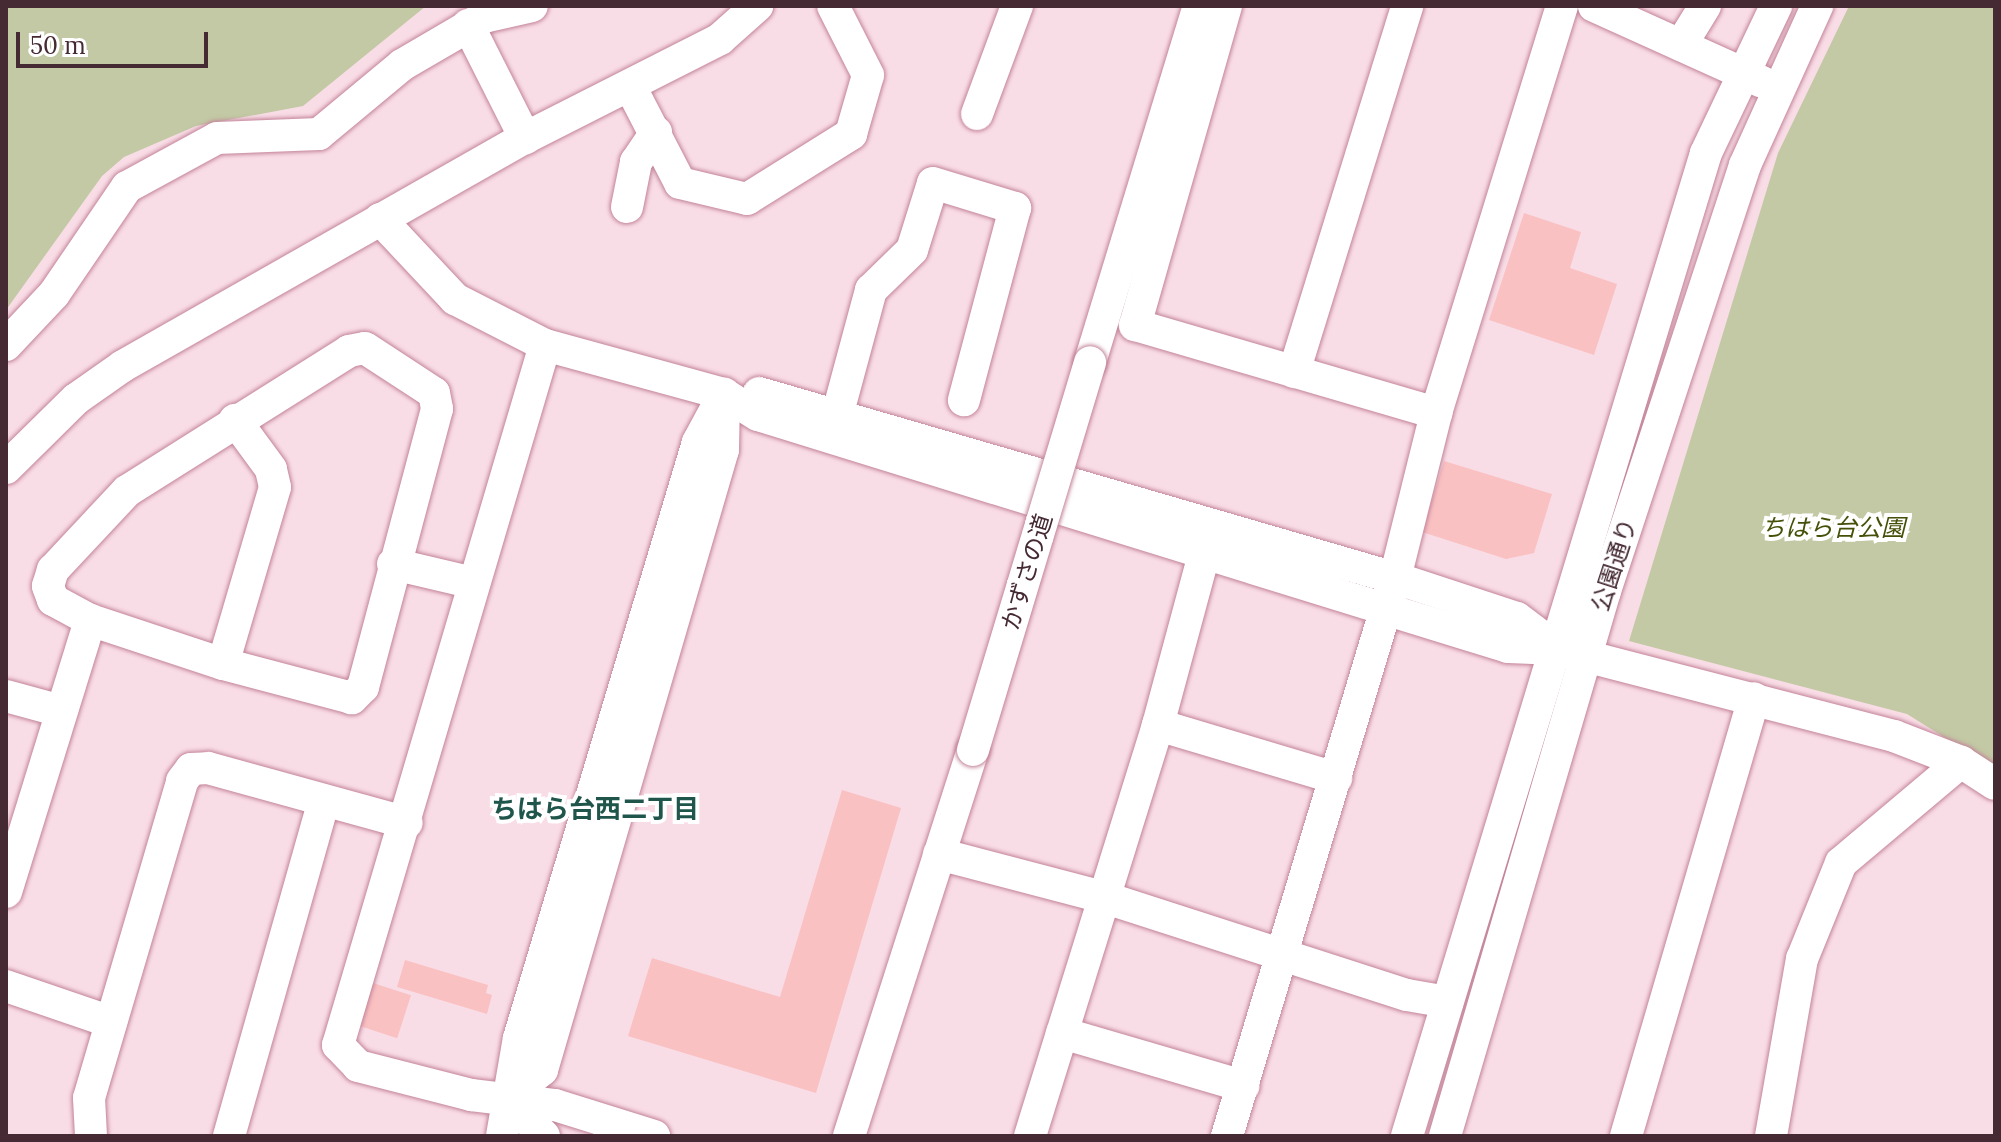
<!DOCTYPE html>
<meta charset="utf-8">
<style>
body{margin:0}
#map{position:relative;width:2001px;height:1142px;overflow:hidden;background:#f9dde6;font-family:Lora,"Noto Sans JP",serif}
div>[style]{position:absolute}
.green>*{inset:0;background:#c2c9a4}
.building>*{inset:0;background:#fac1c2;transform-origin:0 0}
.roads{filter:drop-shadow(0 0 2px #c38399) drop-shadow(0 0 2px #c38399)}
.minor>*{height:32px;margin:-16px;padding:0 16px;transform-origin:16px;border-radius:16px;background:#fff}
.bridges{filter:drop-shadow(0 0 2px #c38399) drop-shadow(0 0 2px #c38399)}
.minor-bridge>*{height:32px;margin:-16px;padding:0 16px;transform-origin:16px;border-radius:16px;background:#fff}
span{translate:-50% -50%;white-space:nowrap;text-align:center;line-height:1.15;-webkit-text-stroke:8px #fff;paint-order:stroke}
.park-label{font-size:24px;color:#475009;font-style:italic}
.street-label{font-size:24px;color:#452a33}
.neighbourhood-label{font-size:26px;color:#1f554a;font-weight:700}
.frame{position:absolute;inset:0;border:8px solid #452a33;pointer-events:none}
.scale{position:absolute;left:16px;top:32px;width:192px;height:36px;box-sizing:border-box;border:4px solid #452a33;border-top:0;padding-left:10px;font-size:24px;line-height:28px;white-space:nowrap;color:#452a33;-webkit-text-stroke:6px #fff;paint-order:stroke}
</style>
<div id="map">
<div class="green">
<div style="clip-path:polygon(6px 6px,426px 6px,303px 106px,196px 126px,124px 157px,102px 176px,6px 310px)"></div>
<div style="clip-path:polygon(1849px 6px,1995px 6px,1995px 769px,1907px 714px,1629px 641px,1778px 153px)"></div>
</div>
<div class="building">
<div style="clip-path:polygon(1524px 213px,1581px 232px,1570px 268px,1617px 284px,1594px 355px,1489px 320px)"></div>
<div style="clip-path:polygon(1444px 461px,1552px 494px,1534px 553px,1506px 559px,1422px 532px)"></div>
<div style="clip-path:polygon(842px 790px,901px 808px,816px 1093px,628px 1036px,652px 958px,780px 997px)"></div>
<div style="clip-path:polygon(405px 960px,488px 985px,486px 993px,492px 995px,487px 1014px,397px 987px)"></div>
<div style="left:373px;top:983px;width:40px;height:45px;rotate:18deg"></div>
</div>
<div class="roads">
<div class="minor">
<div style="left:1226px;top:6px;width:332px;rotate:105.9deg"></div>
<div style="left:1135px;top:325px;width:314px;rotate:16.3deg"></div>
<div style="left:1594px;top:6px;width:184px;rotate:24.3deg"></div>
<div style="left:468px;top:25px;width:127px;rotate:63.2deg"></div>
<div style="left:1681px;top:45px;width:46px;rotate:-58.4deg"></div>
<div style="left:630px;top:86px;width:109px;rotate:62.7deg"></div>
<div style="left:680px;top:183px;width:69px;rotate:13.4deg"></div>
<div style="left:747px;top:199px;width:123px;rotate:-32deg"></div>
<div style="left:851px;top:134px;width:61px;rotate:-73.9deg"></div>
<div style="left:868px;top:75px;width:77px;rotate:-116.9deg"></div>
<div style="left:977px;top:114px;width:115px;rotate:-69.7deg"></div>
<div style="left:627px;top:207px;width:46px;rotate:-78.7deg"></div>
<div style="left:636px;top:162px;width:36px;rotate:-56deg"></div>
<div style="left:380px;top:219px;width:110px;rotate:46.8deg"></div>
<div style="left:455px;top:299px;width:101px;rotate:27.1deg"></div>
<div style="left:545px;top:345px;width:186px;rotate:15.3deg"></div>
<div style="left:724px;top:394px;width:40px;rotate:32deg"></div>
<div style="left:758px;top:415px;width:785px;rotate:17.19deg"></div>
<div style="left:1508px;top:647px;width:50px;rotate:2.3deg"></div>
<div style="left:1558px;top:649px;width:347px;rotate:14.5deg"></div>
<div style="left:1894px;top:736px;width:72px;rotate:21.2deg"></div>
<div style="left:1961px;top:762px;width:40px;rotate:32.9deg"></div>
<div style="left:6px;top:345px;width:70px;rotate:-46.7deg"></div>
<div style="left:54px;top:294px;width:130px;rotate:-55.7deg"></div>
<div style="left:127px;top:187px;width:102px;rotate:-28.6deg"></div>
<div style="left:217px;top:138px;width:102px;rotate:-2.2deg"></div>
<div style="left:319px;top:134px;width:108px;rotate:-39.7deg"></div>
<div style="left:402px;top:65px;width:95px;rotate:-30.3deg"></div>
<div style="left:484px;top:17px;width:49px;rotate:-12.9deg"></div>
<div style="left:545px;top:345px;width:730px;rotate:106.47deg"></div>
<div style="left:338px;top:1045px;width:29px;rotate:46deg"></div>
<div style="left:358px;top:1066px;width:117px;rotate:14.4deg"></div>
<div style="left:471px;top:1095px;width:85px;rotate:6.8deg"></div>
<div style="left:555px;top:1105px;width:104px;rotate:17.4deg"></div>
<div style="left:365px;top:348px;width:82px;rotate:33.1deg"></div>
<div style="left:434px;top:393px;width:16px;rotate:79deg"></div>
<div style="left:437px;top:409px;width:288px;rotate:104.9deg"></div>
<div style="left:363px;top:687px;width:16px;rotate:135deg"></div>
<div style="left:352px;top:698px;width:133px;rotate:-165.2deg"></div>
<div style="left:223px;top:664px;width:140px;rotate:-161.7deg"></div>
<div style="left:90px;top:620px;width:42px;rotate:-151.6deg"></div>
<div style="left:53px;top:600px;width:15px;rotate:-110deg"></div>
<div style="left:48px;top:586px;width:17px;rotate:-73deg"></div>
<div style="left:53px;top:570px;width:108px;rotate:-46.9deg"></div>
<div style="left:127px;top:491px;width:262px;rotate:-32.2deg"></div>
<div style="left:349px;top:351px;width:16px;rotate:-11deg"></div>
<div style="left:1090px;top:362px;width:372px;rotate:-73deg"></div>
<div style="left:1294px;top:372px;width:383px;rotate:-72.8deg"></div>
<div style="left:759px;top:393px;width:662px;rotate:16.22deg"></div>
<div style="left:1395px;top:578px;width:128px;rotate:18.2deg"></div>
<div style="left:1517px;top:618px;width:51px;rotate:37.1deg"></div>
<div style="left:837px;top:416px;width:131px;rotate:-74.9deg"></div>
<div style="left:871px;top:290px;width:57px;rotate:-44.3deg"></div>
<div style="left:912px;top:250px;width:70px;rotate:-72.6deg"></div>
<div style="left:933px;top:183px;width:86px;rotate:17deg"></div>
<div style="left:1015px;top:208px;width:199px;rotate:104.9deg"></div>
<div style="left:6px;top:468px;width:98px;rotate:-44.6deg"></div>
<div style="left:76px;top:399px;width:57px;rotate:-35.1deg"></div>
<div style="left:123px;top:366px;width:462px;rotate:-29.6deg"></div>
<div style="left:525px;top:138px;width:219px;rotate:-26.9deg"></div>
<div style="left:720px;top:39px;width:50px;rotate:-41.7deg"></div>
<div style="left:393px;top:564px;width:83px;rotate:13.2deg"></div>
<div style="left:223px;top:664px;width:184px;rotate:-73.6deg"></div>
<div style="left:275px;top:487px;width:18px;rotate:-103deg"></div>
<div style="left:271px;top:469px;width:61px;rotate:-126.3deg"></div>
<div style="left:6px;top:696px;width:57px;rotate:15.3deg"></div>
<div style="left:1158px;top:725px;width:186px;rotate:16.6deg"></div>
<div style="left:939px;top:854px;width:170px;rotate:14.7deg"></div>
<div style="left:1103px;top:897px;width:319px;rotate:17.9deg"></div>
<div style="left:1407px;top:995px;width:41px;rotate:9.9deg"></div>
<div style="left:6px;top:892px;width:285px;rotate:-72.8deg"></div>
<div style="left:6px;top:986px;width:111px;rotate:18.9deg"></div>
<div style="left:1062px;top:1033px;width:189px;rotate:16.3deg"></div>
<div style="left:507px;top:1098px;width:45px;rotate:-38.7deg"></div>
<div style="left:542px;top:1070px;width:646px;rotate:-73.73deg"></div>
<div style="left:723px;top:450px;width:50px;rotate:-88.9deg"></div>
<div style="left:507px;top:1098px;width:53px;rotate:45.8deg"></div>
<div style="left:91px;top:1136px;width:38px;rotate:-93deg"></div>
<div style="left:89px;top:1098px;width:330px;rotate:-73.6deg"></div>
<div style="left:182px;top:781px;width:15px;rotate:-53deg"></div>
<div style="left:191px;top:769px;width:17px;rotate:-3deg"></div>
<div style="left:208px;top:768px;width:206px;rotate:15.4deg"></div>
<div style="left:229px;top:1136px;width:348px;rotate:-74.2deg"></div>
<div style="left:502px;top:1136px;width:99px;rotate:-80.2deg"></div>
<div style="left:519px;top:1038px;width:622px;rotate:-73.28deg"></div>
<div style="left:698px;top:442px;width:55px;rotate:-61.6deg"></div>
<div style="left:849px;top:1136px;width:405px;rotate:-72.2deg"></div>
<div style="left:1030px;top:1136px;width:430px;rotate:-72.7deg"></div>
<div style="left:1158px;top:725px;width:177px;rotate:-74.9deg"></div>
<div style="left:1227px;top:1136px;width:583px;rotate:-73.24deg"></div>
<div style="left:1395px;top:578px;width:170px;rotate:-76deg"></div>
<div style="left:1436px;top:413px;width:426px;rotate:-72.8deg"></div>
<div style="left:1407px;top:1136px;width:1027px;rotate:-73.08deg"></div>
<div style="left:1706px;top:153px;width:163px;rotate:-64.5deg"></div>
<div style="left:1445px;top:1136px;width:568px;rotate:-73.64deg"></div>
<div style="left:1605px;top:591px;width:448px;rotate:-71.8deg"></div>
<div style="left:1745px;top:165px;width:175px;rotate:-65.6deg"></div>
<div style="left:1626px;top:1136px;width:456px;rotate:-73.7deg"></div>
<div style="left:1771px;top:1136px;width:180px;rotate:-80.1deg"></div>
<div style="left:1802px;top:959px;width:104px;rotate:-67.9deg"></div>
<div style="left:1841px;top:863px;width:157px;rotate:-40.1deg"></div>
</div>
</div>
<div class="bridges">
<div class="minor-bridge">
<div style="left:973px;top:750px;width:405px;rotate:-73.2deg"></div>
</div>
</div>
<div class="park-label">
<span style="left:1833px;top:528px">ちはら台公園</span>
</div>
<div class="street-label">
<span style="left:1614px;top:565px;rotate:-72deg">公園通り</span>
<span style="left:1027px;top:572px;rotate:-73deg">かずさの道</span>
</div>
<div class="neighbourhood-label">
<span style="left:595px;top:809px">ちはら台西二丁目</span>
</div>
<div class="frame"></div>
<div class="scale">50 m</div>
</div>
